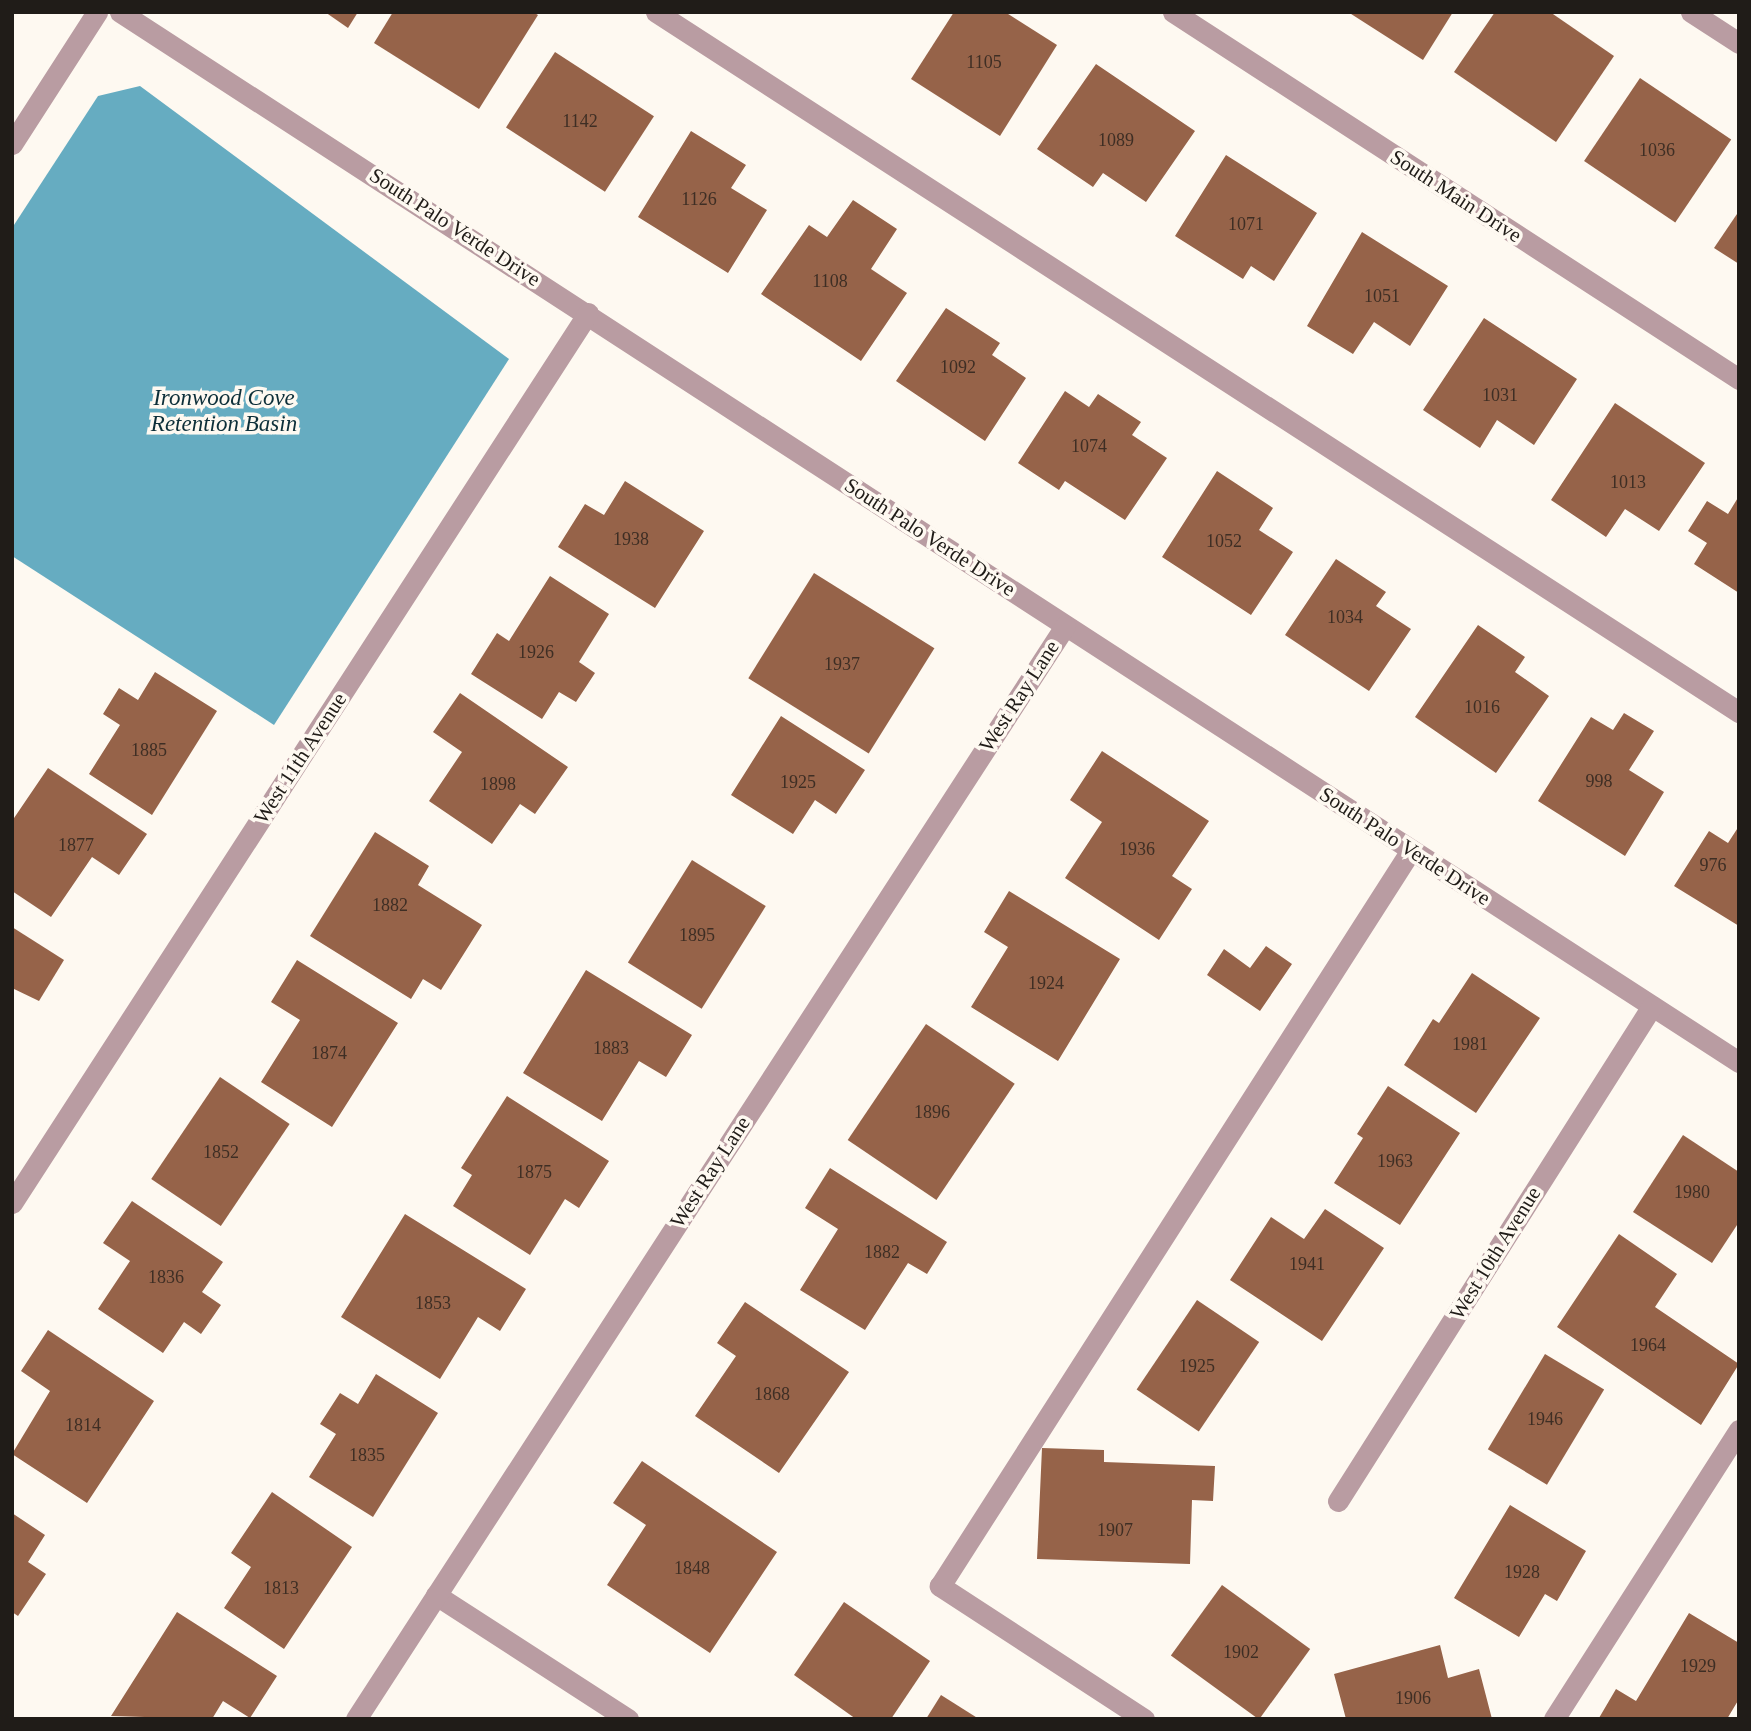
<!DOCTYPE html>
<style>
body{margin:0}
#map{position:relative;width:1751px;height:1731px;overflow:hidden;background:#fef9f1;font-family:"Times New Roman",serif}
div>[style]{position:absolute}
.water>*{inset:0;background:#66acc1}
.building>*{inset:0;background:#966349;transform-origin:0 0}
.minor>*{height:21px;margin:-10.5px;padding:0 10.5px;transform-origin:10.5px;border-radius:10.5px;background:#b99ca2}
span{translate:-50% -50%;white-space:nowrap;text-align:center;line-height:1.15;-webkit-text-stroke:7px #fef9f1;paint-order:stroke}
.number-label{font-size:18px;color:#3e2e24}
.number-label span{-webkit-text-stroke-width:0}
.street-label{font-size:21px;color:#201c18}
.water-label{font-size:23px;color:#0d2f39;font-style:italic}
.frame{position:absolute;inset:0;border:14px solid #201c18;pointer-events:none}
</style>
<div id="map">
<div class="water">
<div style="clip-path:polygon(140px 86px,509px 359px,274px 725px,12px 556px,12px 228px,98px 96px)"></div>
</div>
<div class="building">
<div style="clip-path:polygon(325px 12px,358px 12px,348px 28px)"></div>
<div style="clip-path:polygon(393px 12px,533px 12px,538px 15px,479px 109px,374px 43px)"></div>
<div style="clip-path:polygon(954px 12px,1005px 12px,1057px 45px,1000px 136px,911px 79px)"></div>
<div style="clip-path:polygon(1348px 12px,1453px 12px,1423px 60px)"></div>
<div style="clip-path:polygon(1495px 12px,1550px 12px,1614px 56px,1556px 142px,1454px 72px)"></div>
<div style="left:555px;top:52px;width:118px;height:90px;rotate:33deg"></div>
<div style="clip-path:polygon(1096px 64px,1195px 131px,1146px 202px,1103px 173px,1093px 187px,1037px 149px)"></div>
<div style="left:1640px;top:78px;width:110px;height:100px;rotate:34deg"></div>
<div style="clip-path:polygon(691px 131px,746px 165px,731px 188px,767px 210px,728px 273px,638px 217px)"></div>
<div style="clip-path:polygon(1226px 155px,1317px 213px,1274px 281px,1251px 266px,1243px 279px,1175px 236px)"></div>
<div style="clip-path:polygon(853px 200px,897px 229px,871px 269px,907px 293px,861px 361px,761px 294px,809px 225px,827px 237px)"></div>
<div style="clip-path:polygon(1739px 211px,1739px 264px,1714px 248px)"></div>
<div style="clip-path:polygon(1362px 232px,1448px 286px,1410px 346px,1374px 322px,1353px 354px,1307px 326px)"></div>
<div style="clip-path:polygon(946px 308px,1000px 343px,992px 355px,1026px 378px,985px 441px,896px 381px)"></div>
<div style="clip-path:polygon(1484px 318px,1577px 379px,1534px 445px,1497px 420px,1480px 448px,1423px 410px)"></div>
<div style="clip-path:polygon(1065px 391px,1089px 407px,1098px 394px,1141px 422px,1132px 435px,1167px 458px,1125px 520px,1065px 481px,1059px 490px,1018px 463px)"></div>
<div style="clip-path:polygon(1615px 403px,1705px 463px,1659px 531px,1625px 509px,1606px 537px,1551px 500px)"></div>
<div style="clip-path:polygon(1217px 471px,1273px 508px,1259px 530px,1293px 552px,1251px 615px,1162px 557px)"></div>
<div style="clip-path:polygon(625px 481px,704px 531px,655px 608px,558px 547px,585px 504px,604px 515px)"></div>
<div style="clip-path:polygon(1739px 496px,1739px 593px,1694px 564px,1707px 543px,1688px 531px,1707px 501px,1728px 514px)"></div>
<div style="clip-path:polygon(1336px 559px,1386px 592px,1376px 606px,1411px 629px,1369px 691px,1285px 635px)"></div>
<div style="left:814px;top:573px;width:142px;height:124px;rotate:32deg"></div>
<div style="clip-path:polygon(550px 576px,609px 614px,579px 662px,595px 673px,576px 702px,559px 692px,542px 719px,471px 674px,497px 633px,509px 641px)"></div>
<div style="clip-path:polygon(1478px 625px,1525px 657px,1515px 672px,1549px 696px,1496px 773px,1415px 717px)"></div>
<div style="clip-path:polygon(155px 672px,217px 711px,152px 815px,89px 774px,120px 725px,103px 714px,119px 688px,138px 700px)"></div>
<div style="clip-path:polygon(460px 693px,568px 767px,535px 814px,520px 804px,492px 844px,429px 801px,462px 752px,433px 732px)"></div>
<div style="clip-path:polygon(1624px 713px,1654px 731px,1629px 770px,1664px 792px,1625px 856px,1538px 801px,1591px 717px,1613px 730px)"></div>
<div style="clip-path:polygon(781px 716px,865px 770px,836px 814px,815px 800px,793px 834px,731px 795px)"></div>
<div style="clip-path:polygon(1102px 751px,1209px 821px,1172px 876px,1192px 889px,1159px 940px,1065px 878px,1102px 822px,1070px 800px)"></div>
<div style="clip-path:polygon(48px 768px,147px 834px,119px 875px,92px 857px,51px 917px,12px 891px,12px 821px)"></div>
<div style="clip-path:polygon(1739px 826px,1739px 926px,1674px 886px,1709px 831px,1728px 843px)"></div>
<div style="clip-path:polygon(375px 832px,429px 866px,418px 885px,482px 925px,441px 990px,423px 979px,411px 999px,310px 936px)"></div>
<div style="left:692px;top:860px;width:87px;height:121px;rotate:32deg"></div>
<div style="clip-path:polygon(1009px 891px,1120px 959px,1058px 1061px,971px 1007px,1008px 947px,984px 932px)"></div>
<div style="clip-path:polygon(12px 927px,64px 960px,39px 1001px,12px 988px)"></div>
<div style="clip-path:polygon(1266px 946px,1292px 964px,1260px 1011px,1207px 975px,1224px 949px,1250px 968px)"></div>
<div style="clip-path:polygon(297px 960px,398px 1023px,332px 1127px,261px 1082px,300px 1020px,271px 1002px)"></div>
<div style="clip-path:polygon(586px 970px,692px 1035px,666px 1077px,639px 1061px,602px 1121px,523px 1073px)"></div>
<div style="clip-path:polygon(1472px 973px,1540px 1018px,1476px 1113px,1404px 1065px,1433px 1019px,1439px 1023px)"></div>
<div style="left:926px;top:1024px;width:107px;height:140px;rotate:34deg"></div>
<div style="left:220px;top:1077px;width:84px;height:123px;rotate:34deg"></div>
<div style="clip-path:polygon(1388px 1086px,1460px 1133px,1400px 1225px,1334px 1183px,1363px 1138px,1357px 1134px)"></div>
<div style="clip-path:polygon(507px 1096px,609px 1161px,579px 1208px,565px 1199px,530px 1255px,453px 1206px,472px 1175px,461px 1168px)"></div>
<div style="clip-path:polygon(1683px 1135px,1739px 1172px,1739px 1222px,1712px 1263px,1633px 1212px)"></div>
<div style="clip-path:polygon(830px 1168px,947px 1242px,927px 1274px,908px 1263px,865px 1330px,800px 1290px,838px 1229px,805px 1208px)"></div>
<div style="clip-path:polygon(132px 1201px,223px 1262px,202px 1292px,221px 1305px,201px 1334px,184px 1322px,163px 1353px,98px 1309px,130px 1261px,103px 1243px)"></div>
<div style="clip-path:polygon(1325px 1209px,1384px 1248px,1322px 1341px,1230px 1280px,1271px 1217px,1304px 1239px)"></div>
<div style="clip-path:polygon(405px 1214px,526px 1289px,500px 1331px,478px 1317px,440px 1379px,341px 1317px)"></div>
<div style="clip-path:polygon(1619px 1234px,1677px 1274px,1655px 1307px,1739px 1364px,1701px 1425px,1557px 1327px)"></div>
<div style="left:1197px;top:1300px;width:75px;height:108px;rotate:34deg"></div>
<div style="clip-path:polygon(745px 1302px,849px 1372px,779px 1473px,695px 1416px,736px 1356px,717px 1343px)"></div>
<div style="clip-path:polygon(48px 1330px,154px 1401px,87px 1503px,12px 1454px,50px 1391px,21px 1371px)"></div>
<div style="left:1545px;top:1354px;width:69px;height:111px;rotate:31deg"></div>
<div style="clip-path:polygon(376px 1374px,438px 1413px,373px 1517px,309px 1477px,336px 1434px,320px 1424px,340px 1393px,358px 1404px)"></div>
<div style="clip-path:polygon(1042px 1448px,1104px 1450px,1104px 1462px,1215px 1466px,1213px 1501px,1192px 1500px,1190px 1564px,1037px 1559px)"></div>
<div style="clip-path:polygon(642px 1461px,777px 1552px,710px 1653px,607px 1585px,646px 1525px,613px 1503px)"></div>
<div style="clip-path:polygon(272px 1492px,352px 1547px,284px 1649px,224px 1608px,251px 1567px,231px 1553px)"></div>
<div style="clip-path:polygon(1510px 1505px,1586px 1551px,1557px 1601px,1545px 1594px,1519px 1637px,1454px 1598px)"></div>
<div style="clip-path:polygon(12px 1513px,45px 1535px,28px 1562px,46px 1574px,18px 1616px,12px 1612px)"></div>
<div style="left:1222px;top:1585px;width:109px;height:87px;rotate:36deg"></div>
<div style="clip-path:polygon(844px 1602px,930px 1661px,891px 1719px,856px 1719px,794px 1675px)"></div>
<div style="clip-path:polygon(177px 1612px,277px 1676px,250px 1718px,223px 1701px,212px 1719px,111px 1716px)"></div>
<div style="clip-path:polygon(1689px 1613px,1739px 1643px,1739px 1699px,1727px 1719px,1599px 1718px,1616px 1689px,1636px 1701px)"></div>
<div style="clip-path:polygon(1440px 1645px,1448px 1678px,1479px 1669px,1492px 1719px,1346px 1719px,1334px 1674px)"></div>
<div style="clip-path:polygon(941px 1695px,979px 1719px,926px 1719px)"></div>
</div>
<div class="minor">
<div style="left:120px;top:12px;width:1930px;rotate:32.97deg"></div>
<div style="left:656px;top:12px;width:1290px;rotate:32.88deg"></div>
<div style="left:1173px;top:12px;width:675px;rotate:32.96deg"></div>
<div style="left:1691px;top:12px;width:57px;rotate:32.9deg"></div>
<div style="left:12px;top:144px;width:157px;rotate:-57.2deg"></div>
<div style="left:12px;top:1203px;width:1060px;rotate:-57.09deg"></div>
<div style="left:1338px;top:1501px;width:586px;rotate:-57.61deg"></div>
<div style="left:436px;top:1595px;width:229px;rotate:32.9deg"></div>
<div style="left:356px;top:1719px;width:1303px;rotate:-57.03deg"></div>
<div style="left:1144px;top:1719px;width:244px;rotate:-146.9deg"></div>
<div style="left:940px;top:1586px;width:874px;rotate:-57.38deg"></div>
<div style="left:1554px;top:1719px;width:343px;rotate:-57.4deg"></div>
</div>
<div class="number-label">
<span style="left:984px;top:62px">1105</span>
<span style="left:580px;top:121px">1142</span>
<span style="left:1116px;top:140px">1089</span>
<span style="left:1657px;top:150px">1036</span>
<span style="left:699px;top:199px">1126</span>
<span style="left:1246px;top:224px">1071</span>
<span style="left:830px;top:281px">1108</span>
<span style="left:1382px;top:296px">1051</span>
<span style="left:958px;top:367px">1092</span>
<span style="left:1500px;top:395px">1031</span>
<span style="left:1089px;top:446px">1074</span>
<span style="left:1628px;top:482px">1013</span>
<span style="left:631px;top:539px">1938</span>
<span style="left:1224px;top:541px">1052</span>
<span style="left:1345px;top:617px">1034</span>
<span style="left:536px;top:652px">1926</span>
<span style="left:842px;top:664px">1937</span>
<span style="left:1482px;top:707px">1016</span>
<span style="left:149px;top:750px">1885</span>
<span style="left:1599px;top:781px">998</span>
<span style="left:798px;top:782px">1925</span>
<span style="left:498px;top:784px">1898</span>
<span style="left:76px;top:845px">1877</span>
<span style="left:1137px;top:849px">1936</span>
<span style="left:1713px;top:865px">976</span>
<span style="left:390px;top:905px">1882</span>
<span style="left:697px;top:935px">1895</span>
<span style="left:1046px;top:983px">1924</span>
<span style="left:1470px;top:1044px">1981</span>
<span style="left:611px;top:1048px">1883</span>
<span style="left:329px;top:1053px">1874</span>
<span style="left:932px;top:1112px">1896</span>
<span style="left:221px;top:1152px">1852</span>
<span style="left:1395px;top:1161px">1963</span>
<span style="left:534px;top:1172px">1875</span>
<span style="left:1692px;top:1192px">1980</span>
<span style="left:882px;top:1252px">1882</span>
<span style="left:1307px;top:1264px">1941</span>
<span style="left:166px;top:1277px">1836</span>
<span style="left:433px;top:1303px">1853</span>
<span style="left:1648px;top:1345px">1964</span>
<span style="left:1197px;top:1366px">1925</span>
<span style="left:772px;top:1394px">1868</span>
<span style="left:1545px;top:1419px">1946</span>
<span style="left:83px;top:1425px">1814</span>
<span style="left:367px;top:1455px">1835</span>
<span style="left:1115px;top:1530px">1907</span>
<span style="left:692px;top:1568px">1848</span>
<span style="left:1522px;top:1572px">1928</span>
<span style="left:281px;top:1588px">1813</span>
<span style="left:1241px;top:1652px">1902</span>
<span style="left:1698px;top:1666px">1929</span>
<span style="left:1413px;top:1698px">1906</span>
</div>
<div class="street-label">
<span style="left:1456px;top:196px;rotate:33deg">South Main Drive</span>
<span style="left:455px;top:227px;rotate:33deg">South Palo Verde Drive</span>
<span style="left:930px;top:537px;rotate:33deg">South Palo Verde Drive</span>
<span style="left:1019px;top:696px;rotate:-57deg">West Ray Lane</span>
<span style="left:300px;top:758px;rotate:-57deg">West 11th Avenue</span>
<span style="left:1405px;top:846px;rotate:33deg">South Palo Verde Drive</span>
<span style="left:710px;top:1172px;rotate:-57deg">West Ray Lane</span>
<span style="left:1495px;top:1253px;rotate:-58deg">West 10th Avenue</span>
</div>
<div class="water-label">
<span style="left:224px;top:411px">Ironwood Cove<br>Retention Basin</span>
</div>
<div class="frame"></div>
</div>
